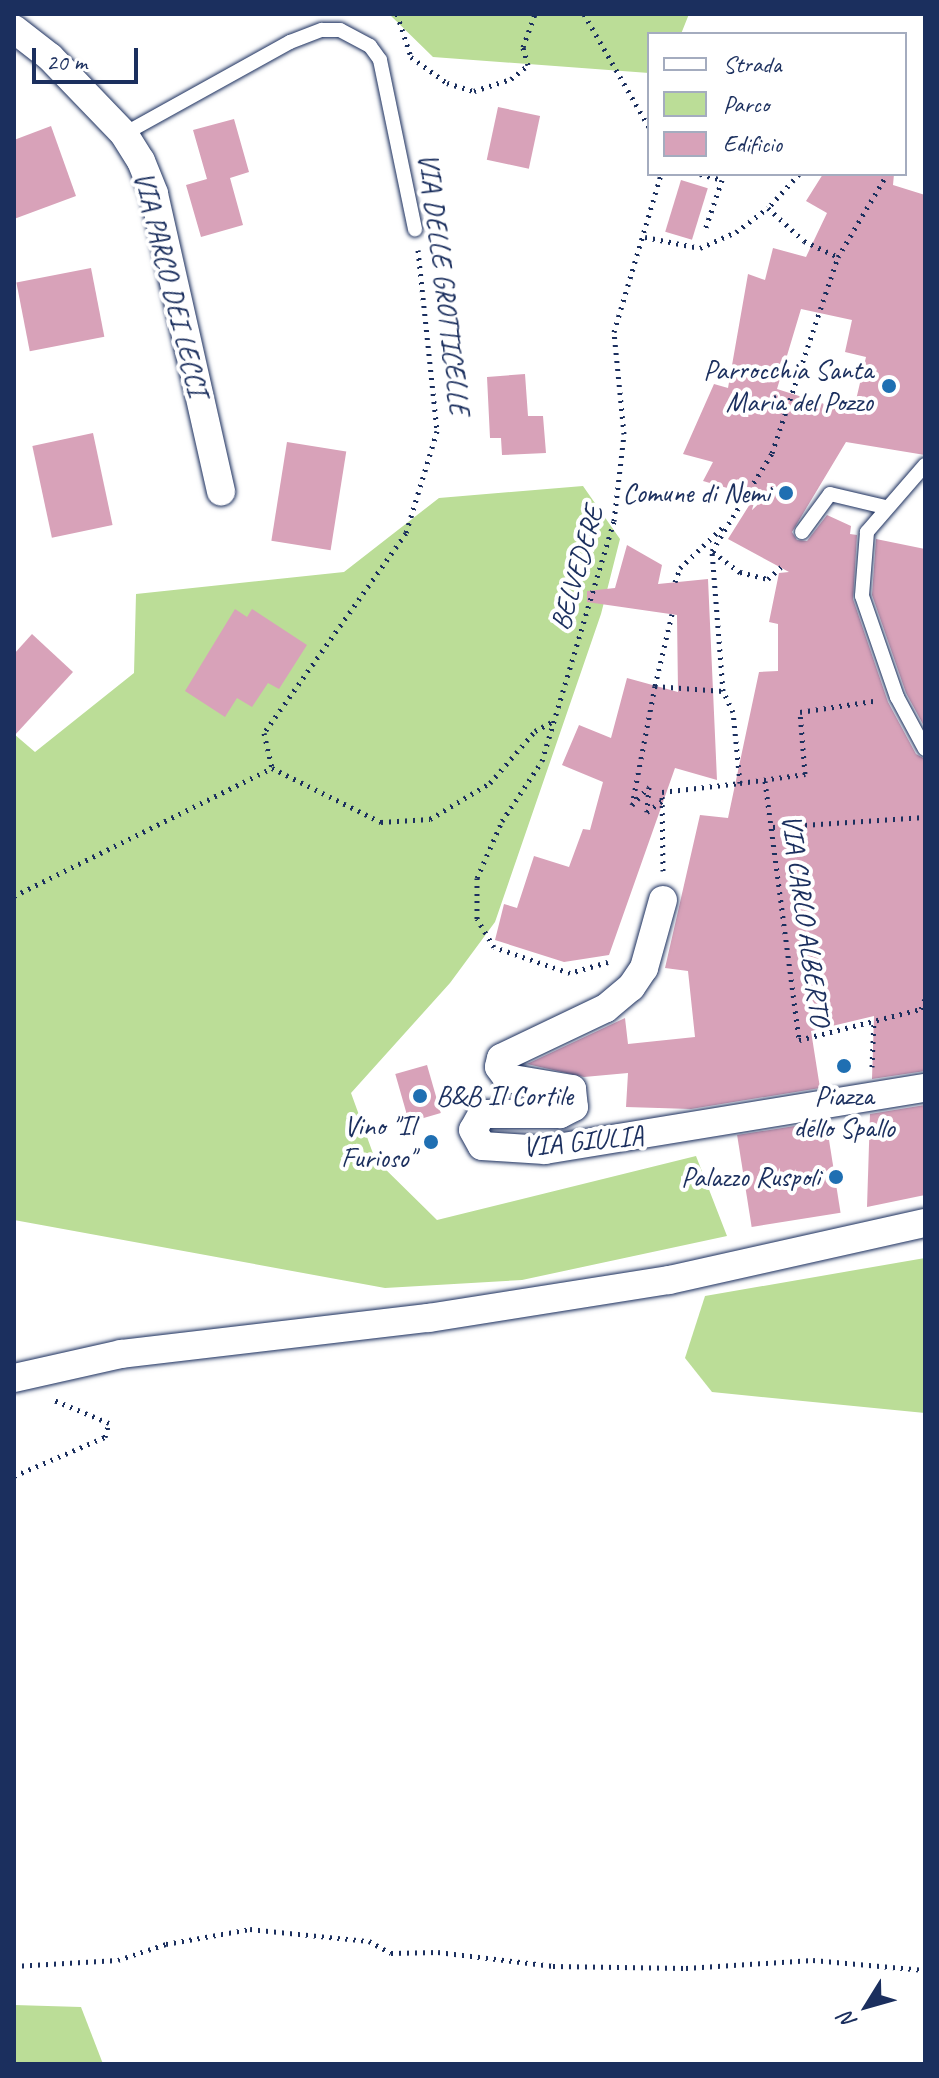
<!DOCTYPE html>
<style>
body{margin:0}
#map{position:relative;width:939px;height:2078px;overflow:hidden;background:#fff;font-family:Caveat,sans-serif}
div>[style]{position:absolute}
.green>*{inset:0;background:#bbdd97}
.building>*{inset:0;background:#d8a2b9;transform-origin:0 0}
.path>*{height:5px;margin-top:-2.5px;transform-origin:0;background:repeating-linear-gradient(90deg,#1b2f5e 0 2px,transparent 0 8px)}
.roads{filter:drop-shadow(0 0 2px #1b2f5e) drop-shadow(0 0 2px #1b2f5e)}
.lane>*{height:14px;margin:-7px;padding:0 7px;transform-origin:7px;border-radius:7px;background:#fff}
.street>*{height:28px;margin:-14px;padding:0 14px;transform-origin:14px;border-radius:14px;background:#fff}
.dots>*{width:22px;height:22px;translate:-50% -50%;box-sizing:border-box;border:4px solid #fff;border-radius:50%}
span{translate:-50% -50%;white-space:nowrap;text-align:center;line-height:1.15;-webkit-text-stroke:8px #fff;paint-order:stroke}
.street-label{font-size:28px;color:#1b2f5e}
.poi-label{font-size:28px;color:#1b2f5e}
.right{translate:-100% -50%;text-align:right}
.left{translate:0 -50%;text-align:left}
.frame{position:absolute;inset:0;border:16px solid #1b2f5e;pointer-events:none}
.legend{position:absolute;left:647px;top:32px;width:260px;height:144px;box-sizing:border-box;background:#fff;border:2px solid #a4acbf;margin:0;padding:10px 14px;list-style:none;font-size:24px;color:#1b2f5e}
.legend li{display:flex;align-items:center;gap:16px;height:40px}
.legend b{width:40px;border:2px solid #a4acbf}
.north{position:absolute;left:827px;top:1966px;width:80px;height:80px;-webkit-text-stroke:6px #fff;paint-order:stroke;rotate:233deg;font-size:22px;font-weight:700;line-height:32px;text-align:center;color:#1b2f5e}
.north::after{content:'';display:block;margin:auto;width:28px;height:36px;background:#1b2f5e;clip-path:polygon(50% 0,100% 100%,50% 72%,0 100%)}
.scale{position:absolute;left:32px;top:48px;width:106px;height:36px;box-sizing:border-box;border:4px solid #1b2f5e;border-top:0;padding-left:10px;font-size:24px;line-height:28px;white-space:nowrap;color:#1b2f5e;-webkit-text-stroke:6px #fff;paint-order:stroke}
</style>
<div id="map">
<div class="green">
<div style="clip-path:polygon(389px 14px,689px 14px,681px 34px,649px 34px,649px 73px,433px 57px)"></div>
<div style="clip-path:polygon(583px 486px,620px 539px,601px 614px,495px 922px,450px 983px,351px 1093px,375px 1159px,437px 1220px,696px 1156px,727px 1236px,522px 1280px,385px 1288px,14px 1220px,14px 734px,35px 752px,134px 673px,136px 594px,344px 572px,439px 498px)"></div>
<div style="clip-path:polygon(925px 1258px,925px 1413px,712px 1392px,685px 1358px,705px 1296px)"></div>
<div style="clip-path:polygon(14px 2005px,81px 2007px,103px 2064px,14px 2064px)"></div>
</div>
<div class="building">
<div style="left:498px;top:107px;width:43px;height:54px;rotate:12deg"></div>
<div style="clip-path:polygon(234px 119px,249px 172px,230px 178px,243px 225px,201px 237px,186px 185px,207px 179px,193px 130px)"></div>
<div style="clip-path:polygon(51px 126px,76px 196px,14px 219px,14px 140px)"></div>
<div style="clip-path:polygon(evenodd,823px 174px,894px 174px,893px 185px,925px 195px,925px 455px,846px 442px,792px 532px,797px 540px,807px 541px,827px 515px,851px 526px,850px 534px,857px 535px,853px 599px,888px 702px,916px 754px,925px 759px,925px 1071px,872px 1079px,874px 1016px,811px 1031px,820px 1088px,691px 1109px,626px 1107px,628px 1073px,584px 1077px,527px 1064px,625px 1018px,628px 1044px,695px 1037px,688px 971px,665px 968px,700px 815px,728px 818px,759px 672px,778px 671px,778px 624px,769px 622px,779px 573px,789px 572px,728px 539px,755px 496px,703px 481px,713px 462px,683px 454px,714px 384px,728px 388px,748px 274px,765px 280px,773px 248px,806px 257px,827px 213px,806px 201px,823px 174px,801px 309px,852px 320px,845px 352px,866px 357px,853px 413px,777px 389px,801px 309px)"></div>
<div style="left:681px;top:180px;width:28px;height:54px;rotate:17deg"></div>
<div style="left:91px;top:268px;width:70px;height:76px;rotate:79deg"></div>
<div style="clip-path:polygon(525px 374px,528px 416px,543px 416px,546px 453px,502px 455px,501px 438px,490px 438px,487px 377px)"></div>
<div style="left:93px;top:433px;width:94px;height:62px;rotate:78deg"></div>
<div style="left:287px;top:442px;width:60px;height:100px;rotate:9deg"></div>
<div style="clip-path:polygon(876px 539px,925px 549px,925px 728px,906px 693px,872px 595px)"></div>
<div style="clip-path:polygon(627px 545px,662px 565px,658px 584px,708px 579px,717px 780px,675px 768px,609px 955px,564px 962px,495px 940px,504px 904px,517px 908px,534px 856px,569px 867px,583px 829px,590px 830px,603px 782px,562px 765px,579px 725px,611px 738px,627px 678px,678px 692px,677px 615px,587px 602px,587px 591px,615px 588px)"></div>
<div style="clip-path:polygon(235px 609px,247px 617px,252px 609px,307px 645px,279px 689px,268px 683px,252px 707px,237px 698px,225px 717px,185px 691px)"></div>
<div style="clip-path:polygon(32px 634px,73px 672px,14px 736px,14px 654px)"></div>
<div style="left:427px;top:1065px;width:50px;height:33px;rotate:74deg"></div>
<div style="clip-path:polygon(925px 1105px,925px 1195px,867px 1207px,870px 1114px)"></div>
<div style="left:826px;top:1121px;width:93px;height:90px;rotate:81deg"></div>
</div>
<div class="path">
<div style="left:397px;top:14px;width:45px;rotate:72deg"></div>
<div style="left:411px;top:57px;width:44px;rotate:35.8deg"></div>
<div style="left:447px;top:83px;width:28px;rotate:17deg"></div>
<div style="left:474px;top:91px;width:39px;rotate:-18deg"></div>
<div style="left:511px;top:79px;width:22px;rotate:-39deg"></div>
<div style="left:528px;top:65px;width:19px;rotate:-106deg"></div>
<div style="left:523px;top:47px;width:35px;rotate:-70deg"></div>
<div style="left:584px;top:14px;width:130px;rotate:60.1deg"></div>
<div style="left:700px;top:174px;width:23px;rotate:15deg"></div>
<div style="left:722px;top:180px;width:53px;rotate:108.8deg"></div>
<div style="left:799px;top:174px;width:46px;rotate:132.4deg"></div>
<div style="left:768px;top:208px;width:49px;rotate:42.5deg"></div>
<div style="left:804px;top:241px;width:38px;rotate:25deg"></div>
<div style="left:645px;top:237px;width:56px;rotate:11.3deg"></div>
<div style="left:700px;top:248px;width:39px;rotate:-24deg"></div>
<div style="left:736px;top:232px;width:40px;rotate:-37deg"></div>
<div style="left:418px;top:250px;width:182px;rotate:84deg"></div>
<div style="left:437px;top:431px;width:107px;rotate:106.9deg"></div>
<div style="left:406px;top:533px;width:245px;rotate:125.4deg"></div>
<div style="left:264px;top:733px;width:36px;rotate:77deg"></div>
<div style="left:272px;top:768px;width:122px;rotate:26.4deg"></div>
<div style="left:381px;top:822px;width:49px;rotate:-3.5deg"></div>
<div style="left:430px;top:819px;width:70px;rotate:-31deg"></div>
<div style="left:490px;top:783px;width:69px;rotate:-49.1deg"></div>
<div style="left:535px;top:731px;width:19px;rotate:-28deg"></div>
<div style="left:713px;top:552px;width:34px;rotate:37deg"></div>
<div style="left:740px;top:572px;width:29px;rotate:14deg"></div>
<div style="left:768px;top:579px;width:18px;rotate:-43deg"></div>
<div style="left:675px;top:582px;width:15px;rotate:-70deg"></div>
<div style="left:680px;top:568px;width:61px;rotate:-43.7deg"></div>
<div style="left:672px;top:614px;width:74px;rotate:103.3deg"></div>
<div style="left:655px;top:686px;width:68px;rotate:4.2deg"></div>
<div style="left:655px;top:686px;width:121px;rotate:100.9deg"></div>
<div style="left:632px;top:805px;width:25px;rotate:-47deg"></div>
<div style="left:649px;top:787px;width:25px;rotate:95deg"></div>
<div style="left:647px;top:812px;width:19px;rotate:-36deg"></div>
<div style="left:765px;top:781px;width:261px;rotate:82.5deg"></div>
<div style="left:799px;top:1040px;width:126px;rotate:-14.3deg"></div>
<div style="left:921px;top:1009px;width:11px;rotate:-68deg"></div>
<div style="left:740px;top:783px;width:66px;rotate:-7.9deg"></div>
<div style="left:805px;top:774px;width:62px;rotate:-94.6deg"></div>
<div style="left:800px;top:712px;width:74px;rotate:-8.6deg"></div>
<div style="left:773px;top:827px;width:152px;rotate:-3.8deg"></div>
<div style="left:663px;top:871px;width:79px;rotate:-90.7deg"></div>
<div style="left:662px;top:792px;width:79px;rotate:-6.6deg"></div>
<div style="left:740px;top:783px;width:71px;rotate:-95.6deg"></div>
<div style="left:733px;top:712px;width:23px;rotate:-115deg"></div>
<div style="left:723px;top:691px;width:140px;rotate:-94.5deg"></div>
<div style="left:712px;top:551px;width:115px;rotate:-58.5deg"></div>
<div style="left:772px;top:453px;width:207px;rotate:-71.4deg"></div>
<div style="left:838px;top:257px;width:96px;rotate:-59.4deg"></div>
<div style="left:14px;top:896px;width:288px;rotate:-26.4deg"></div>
<div style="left:608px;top:962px;width:40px;rotate:164deg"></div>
<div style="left:570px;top:973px;width:80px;rotate:-161.1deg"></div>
<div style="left:494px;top:947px;width:33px;rotate:-121deg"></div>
<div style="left:477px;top:919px;width:41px;rotate:-90deg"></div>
<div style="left:477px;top:878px;width:62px;rotate:-66.3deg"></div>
<div style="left:502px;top:821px;width:72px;rotate:-56.3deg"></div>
<div style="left:542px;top:761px;width:251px;rotate:-73.3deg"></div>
<div style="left:614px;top:521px;width:88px;rotate:-83.4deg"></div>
<div style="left:624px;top:434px;width:102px;rotate:-95.6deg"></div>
<div style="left:614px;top:332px;width:165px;rotate:-73.4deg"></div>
<div style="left:872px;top:1067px;width:47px;rotate:-87.6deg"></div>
<div style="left:14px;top:1476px;width:99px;rotate:-23.2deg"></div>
<div style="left:105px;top:1437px;width:15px;rotate:-74deg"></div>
<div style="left:109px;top:1423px;width:60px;rotate:-157.3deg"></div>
<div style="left:14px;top:1966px;width:104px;rotate:-3.3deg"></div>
<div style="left:118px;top:1960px;width:51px;rotate:-18.4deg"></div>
<div style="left:166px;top:1944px;width:85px;rotate:-10.1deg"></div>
<div style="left:250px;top:1929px;width:120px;rotate:5.8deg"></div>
<div style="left:369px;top:1941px;width:25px;rotate:29deg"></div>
<div style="left:391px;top:1953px;width:47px;rotate:-1.2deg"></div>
<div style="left:438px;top:1952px;width:116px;rotate:6.9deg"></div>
<div style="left:553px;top:1966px;width:133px;rotate:0.9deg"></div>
<div style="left:686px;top:1968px;width:127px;rotate:-3.6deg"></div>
<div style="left:813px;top:1960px;width:112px;rotate:5.1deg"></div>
</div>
<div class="roads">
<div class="lane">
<div style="left:124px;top:134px;width:190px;rotate:-29deg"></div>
<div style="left:290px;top:42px;width:34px;rotate:-21deg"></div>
<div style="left:322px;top:30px;width:18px"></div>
<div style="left:340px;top:30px;width:34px;rotate:28deg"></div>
<div style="left:370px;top:46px;width:17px;rotate:54deg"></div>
<div style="left:380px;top:60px;width:173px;rotate:78.3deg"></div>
<div style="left:925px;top:465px;width:89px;rotate:130.9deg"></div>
<div style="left:867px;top:532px;width:64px;rotate:94.5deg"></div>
<div style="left:862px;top:596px;width:107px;rotate:70.9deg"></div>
<div style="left:897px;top:697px;width:59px;rotate:61.7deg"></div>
<div style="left:802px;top:532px;width:47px;rotate:-53.6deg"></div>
<div style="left:830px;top:494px;width:57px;rotate:13.3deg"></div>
</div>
<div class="street">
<div style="left:14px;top:29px;width:46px;rotate:37.9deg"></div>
<div style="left:50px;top:57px;width:107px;rotate:46.1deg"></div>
<div style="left:124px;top:134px;width:32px;rotate:58deg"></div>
<div style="left:141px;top:161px;width:35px;rotate:68deg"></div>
<div style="left:154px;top:194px;width:305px;rotate:77.3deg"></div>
<div style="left:663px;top:900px;width:71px;rotate:105.6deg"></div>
<div style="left:644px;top:968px;width:23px;rotate:124deg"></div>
<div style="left:631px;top:987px;width:33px;rotate:140deg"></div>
<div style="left:606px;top:1008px;width:116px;rotate:154.5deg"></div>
<div style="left:501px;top:1058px;width:9px;rotate:103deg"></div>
<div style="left:499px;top:1067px;width:14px;rotate:54deg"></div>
<div style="left:507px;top:1078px;width:66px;rotate:9.6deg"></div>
<div style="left:572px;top:1089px;width:18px;rotate:84deg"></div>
<div style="left:574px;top:1107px;width:16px;rotate:153deg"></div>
<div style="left:560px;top:1114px;width:78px;rotate:180deg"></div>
<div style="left:482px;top:1114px;width:18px;rotate:119deg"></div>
<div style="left:473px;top:1130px;width:18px;rotate:61deg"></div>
<div style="left:482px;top:1146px;width:63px;rotate:3.6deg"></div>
<div style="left:545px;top:1150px;width:385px;rotate:-9.3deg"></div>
<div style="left:14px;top:1378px;width:110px;rotate:-12.6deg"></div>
<div style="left:121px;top:1354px;width:310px;rotate:-6.7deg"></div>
<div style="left:429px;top:1318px;width:243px;rotate:-9deg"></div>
<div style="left:669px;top:1280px;width:262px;rotate:-12.6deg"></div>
</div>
</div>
<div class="dots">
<div style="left:889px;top:386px;background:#1f6fb2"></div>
<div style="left:786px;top:493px;background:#1f6fb2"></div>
<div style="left:844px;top:1066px;background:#1f6fb2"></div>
<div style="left:420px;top:1096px;background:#1f6fb2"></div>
<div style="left:431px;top:1142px;background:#1f6fb2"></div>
<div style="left:836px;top:1177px;background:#1f6fb2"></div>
</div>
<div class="street-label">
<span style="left:171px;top:284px;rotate:76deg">VIA PARCO DEI LECCI</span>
<span style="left:444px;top:284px;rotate:83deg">VIA DELLE GROTTICELLE</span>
<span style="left:577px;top:568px;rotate:-74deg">BELVEDERE</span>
<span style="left:806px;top:920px;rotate:82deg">VIA CARLO ALBERTO</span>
<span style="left:583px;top:1141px;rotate:-6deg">VIA GIULIA</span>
</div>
<div class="poi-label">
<span class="right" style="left:873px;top:386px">Parrocchia Santa<br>Maria del Pozzo</span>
<span class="right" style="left:770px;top:493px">Comune di Nemi</span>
<span class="left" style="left:436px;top:1096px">B&amp;B Il Cortile</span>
<span style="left:844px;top:1112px">Piazza<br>dello Spallo</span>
<span class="right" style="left:415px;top:1142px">Vino "Il<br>Furioso"</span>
<span class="right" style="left:820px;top:1177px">Palazzo Ruspoli</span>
</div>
<div class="frame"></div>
<ul class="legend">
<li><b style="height:10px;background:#fff"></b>Strada</li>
<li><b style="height:22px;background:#bbdd97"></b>Parco</li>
<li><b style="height:22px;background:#d8a2b9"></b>Edificio</li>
</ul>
<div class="north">N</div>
<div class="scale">20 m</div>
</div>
